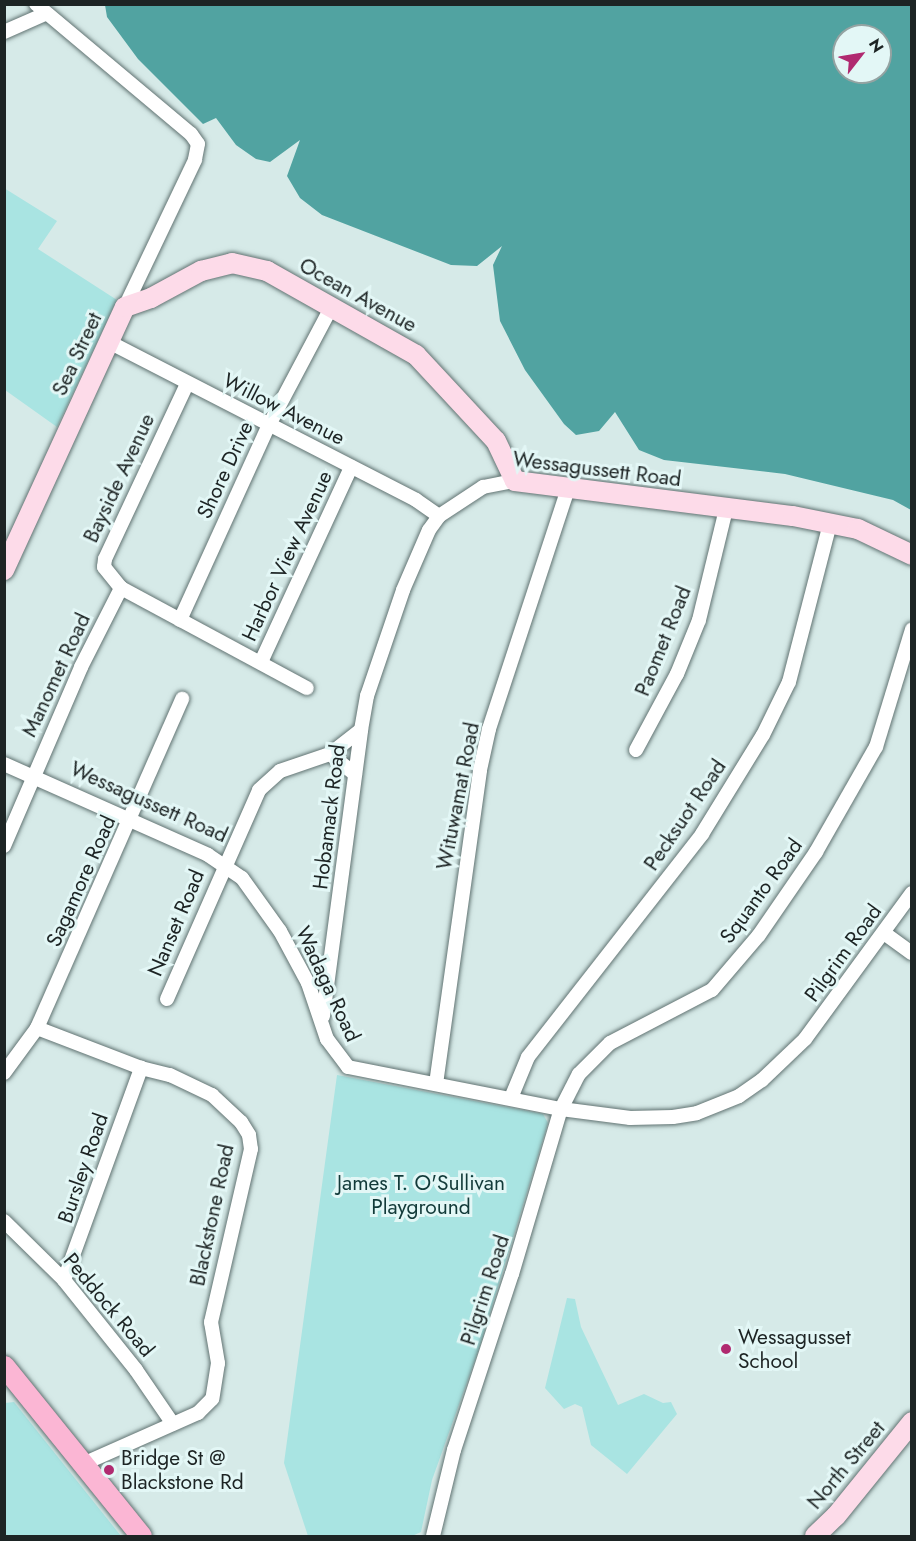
<!DOCTYPE html>
<style>
body{margin:0}
#map{position:relative;width:916px;height:1541px;overflow:hidden;background:#d6eae8;font-family:Jost,sans-serif}
div>[style]{position:absolute}
.green>*{inset:0;background:#a9e4e2}
.water>*{inset:0;background:#51a3a1}
.roads{filter:drop-shadow(0 0 2px #617372) drop-shadow(0 0 2px #617372)}
.street>*{height:14px;margin:-7px;padding:0 7px;transform-origin:7px;border-radius:7px;background:#fff}
.secondary>*{height:20px;margin:-10px;padding:0 10px;transform-origin:10px;border-radius:10px;background:#fddbe9}
.primary>*{height:21px;margin:-10.5px;padding:0 10.5px;transform-origin:10.5px;border-radius:10.5px;background:#fbb6d4}
.dots>*{width:16px;height:16px;translate:-50% -50%;box-sizing:border-box;border:3px solid #e3f7f6;border-radius:50%}
span{translate:-50% -50%;white-space:nowrap;text-align:center;line-height:1.15;-webkit-text-stroke:6px #e3f7f6;paint-order:stroke}
.street-label{font-size:21px;color:#1d2424}
.park-label{font-size:21px;color:#123a39}
.poi-label{font-size:21px;color:#1d2424}
.left{translate:0 -50%;text-align:left}
.frame{position:absolute;inset:0;border:6px solid #1d2424;pointer-events:none}
.north{position:absolute;left:832px;top:24px;width:60px;height:60px;box-sizing:border-box;background:#e3f7f6;border:2px solid #94a3a2;border-radius:50%;rotate:59deg;font-size:16px;font-weight:700;line-height:24px;text-align:center;color:#1d2424}
.north::after{content:'';display:block;margin:auto;width:21px;height:27px;background:#b02a70;clip-path:polygon(50% 0,100% 100%,50% 72%,0 100%)}
</style>
<div id="map">
<div class="green">
<div style="clip-path:polygon(4px 188px,57px 221px,38px 249px,117px 300px,57px 427px,5px 390px)"></div>
<div style="clip-path:polygon(337px 1075px,543px 1114px,548px 1123px,480px 1346px,432px 1480px,421px 1532px,412px 1536px,308px 1536px,284px 1463px)"></div>
<div style="clip-path:polygon(567px 1298px,575px 1299px,581px 1327px,618px 1405px,644px 1394px,663px 1403px,671px 1402px,677px 1414px,627px 1474px,591px 1445px,582px 1407px,575px 1404px,564px 1409px,545px 1388px)"></div>
<div style="clip-path:polygon(14px 1402px,121px 1536px,5px 1536px,5px 1403px)"></div>
</div>
<div class="water">
<div style="clip-path:polygon(evenodd,105px 5px,911px 5px,911px 510px,893px 500px,785px 474px,664px 460px,639px 450px,615px 412px,599px 431px,576px 435px,564px 424px,525px 370px,500px 321px,493px 265px,502px 246px,477px 266px,451px 265px,322px 215px,300px 198px,287px 176px,300px 140px,270px 162px,256px 159px,236px 145px,216px 118px,203px 124px,138px 59px,107px 17px,105px 5px,844px 36px,880px 36px,880px 72px,844px 72px,844px 36px)"></div>
</div>
<div class="roads">
<div class="street">
<div style="left:36px;top:4px;width:202px;rotate:40deg"></div>
<div style="left:191px;top:134px;width:12px;rotate:55deg"></div>
<div style="left:198px;top:144px;width:16px;rotate:101deg"></div>
<div style="left:195px;top:160px;width:163px;rotate:115.5deg"></div>
<div style="left:4px;top:32px;width:45px;rotate:-23.7deg"></div>
<div style="left:109px;top:342px;width:345px;rotate:27.2deg"></div>
<div style="left:416px;top:500px;width:28px;rotate:35deg"></div>
<div style="left:187px;top:384px;width:193px;rotate:115.1deg"></div>
<div style="left:105px;top:559px;width:8px;rotate:97deg"></div>
<div style="left:104px;top:567px;width:27px;rotate:51deg"></div>
<div style="left:121px;top:588px;width:211px;rotate:28.3deg"></div>
<div style="left:180px;top:620px;width:214px;rotate:-65.5deg"></div>
<div style="left:269px;top:425px;width:132px;rotate:-62.1deg"></div>
<div style="left:261px;top:662px;width:215px;rotate:-65.2deg"></div>
<div style="left:636px;top:750px;width:86px;rotate:-61.7deg"></div>
<div style="left:677px;top:674px;width:58px;rotate:-67.8deg"></div>
<div style="left:699px;top:620px;width:114px;rotate:-76.3deg"></div>
<div style="left:330px;top:754px;width:32px;rotate:39deg"></div>
<div style="left:4px;top:764px;width:223px;rotate:24deg"></div>
<div style="left:208px;top:855px;width:41px;rotate:34.1deg"></div>
<div style="left:242px;top:878px;width:65px;rotate:54.4deg"></div>
<div style="left:280px;top:931px;width:59px;rotate:61.7deg"></div>
<div style="left:308px;top:983px;width:59px;rotate:71.3deg"></div>
<div style="left:327px;top:1039px;width:35px;rotate:53deg"></div>
<div style="left:348px;top:1067px;width:217px;rotate:11.2deg"></div>
<div style="left:561px;top:1109px;width:70px;rotate:7.4deg"></div>
<div style="left:630px;top:1118px;width:43px;rotate:-1.3deg"></div>
<div style="left:673px;top:1117px;width:24px;rotate:-9deg"></div>
<div style="left:697px;top:1113px;width:45px;rotate:-22deg"></div>
<div style="left:739px;top:1096px;width:28px;rotate:-35deg"></div>
<div style="left:762px;top:1080px;width:59px;rotate:-43.6deg"></div>
<div style="left:805px;top:1039px;width:181px;rotate:-53.8deg"></div>
<div style="left:4px;top:846px;width:195px;rotate:-66.7deg"></div>
<div style="left:81px;top:667px;width:89px;rotate:-63.1deg"></div>
<div style="left:884px;top:933px;width:34px;rotate:36deg"></div>
<div style="left:167px;top:999px;width:228px;rotate:-66.2deg"></div>
<div style="left:259px;top:790px;width:28px;rotate:-42deg"></div>
<div style="left:280px;top:771px;width:53px;rotate:-18.8deg"></div>
<div style="left:330px;top:754px;width:39px;rotate:-38deg"></div>
<div style="left:361px;top:730px;width:35px;rotate:-80deg"></div>
<div style="left:367px;top:696px;width:112px;rotate:-71.2deg"></div>
<div style="left:403px;top:590px;width:65px;rotate:-66.6deg"></div>
<div style="left:429px;top:530px;width:17px;rotate:-54deg"></div>
<div style="left:439px;top:516px;width:53px;rotate:-33.4deg"></div>
<div style="left:483px;top:487px;width:33px;rotate:-11deg"></div>
<div style="left:323px;top:1016px;width:289px;rotate:-82.4deg"></div>
<div style="left:37px;top:1028px;width:111px;rotate:21deg"></div>
<div style="left:141px;top:1068px;width:30px;rotate:14deg"></div>
<div style="left:170px;top:1075px;width:47px;rotate:25.5deg"></div>
<div style="left:212px;top:1095px;width:40px;rotate:43deg"></div>
<div style="left:241px;top:1122px;width:15px;rotate:58deg"></div>
<div style="left:249px;top:1135px;width:14px;rotate:82deg"></div>
<div style="left:251px;top:1149px;width:178px;rotate:103deg"></div>
<div style="left:211px;top:1322px;width:42px;rotate:80.3deg"></div>
<div style="left:218px;top:1363px;width:36px;rotate:99deg"></div>
<div style="left:212px;top:1399px;width:20px;rotate:135deg"></div>
<div style="left:198px;top:1413px;width:126px;rotate:156.1deg"></div>
<div style="left:4px;top:1073px;width:56px;rotate:-53.7deg"></div>
<div style="left:37px;top:1028px;width:360px;rotate:-66.2deg"></div>
<div style="left:436px;top:1084px;width:317px;rotate:-82deg"></div>
<div style="left:480px;top:770px;width:42px;rotate:-77.6deg"></div>
<div style="left:489px;top:729px;width:253px;rotate:-71.8deg"></div>
<div style="left:511px;top:1098px;width:44px;rotate:-67.5deg"></div>
<div style="left:528px;top:1057px;width:283px;rotate:-52deg"></div>
<div style="left:702px;top:834px;width:116px;rotate:-58.4deg"></div>
<div style="left:763px;top:735px;width:59px;rotate:-63.9deg"></div>
<div style="left:789px;top:682px;width:164px;rotate:-75.5deg"></div>
<div style="left:4px;top:1221px;width:84px;rotate:44.5deg"></div>
<div style="left:64px;top:1280px;width:115px;rotate:51.3deg"></div>
<div style="left:136px;top:1370px;width:65px;rotate:55.6deg"></div>
<div style="left:64px;top:1280px;width:226px;rotate:-70deg"></div>
<div style="left:433px;top:1536px;width:89px;rotate:-76.3deg"></div>
<div style="left:454px;top:1450px;width:185px;rotate:-71.8deg"></div>
<div style="left:512px;top:1274px;width:172px;rotate:-73.5deg"></div>
<div style="left:561px;top:1109px;width:39px;rotate:-63deg"></div>
<div style="left:579px;top:1074px;width:44px;rotate:-45deg"></div>
<div style="left:610px;top:1043px;width:115px;rotate:-27.5deg"></div>
<div style="left:712px;top:990px;width:72px;rotate:-49.5deg"></div>
<div style="left:759px;top:935px;width:101px;rotate:-55.5deg"></div>
<div style="left:816px;top:852px;width:121px;rotate:-60.3deg"></div>
<div style="left:876px;top:747px;width:123px;rotate:-73deg"></div>
</div>
<div class="secondary">
<div style="left:4px;top:570px;width:289px;rotate:-65.3deg"></div>
<div style="left:125px;top:307px;width:28px;rotate:-19deg"></div>
<div style="left:151px;top:298px;width:57px;rotate:-28.4deg"></div>
<div style="left:201px;top:271px;width:32px;rotate:-14deg"></div>
<div style="left:232px;top:263px;width:36px;rotate:13deg"></div>
<div style="left:267px;top:271px;width:171px;rotate:29.4deg"></div>
<div style="left:416px;top:355px;width:117px;rotate:47.1deg"></div>
<div style="left:496px;top:441px;width:44px;rotate:64.6deg"></div>
<div style="left:515px;top:481px;width:280px;rotate:7.2deg"></div>
<div style="left:793px;top:516px;width:66px;rotate:11.3deg"></div>
<div style="left:858px;top:529px;width:60px;rotate:25.7deg"></div>
<div style="left:815px;top:1536px;width:29px;rotate:-44deg"></div>
<div style="left:836px;top:1516px;width:121px;rotate:-51deg"></div>
</div>
<div class="primary">
<div style="left:4px;top:1366px;width:218px;rotate:51.1deg"></div>
</div>
</div>
<div class="dots">
<div style="left:726px;top:1349px;background:#b02a70"></div>
<div style="left:109px;top:1470px;background:#b02a70"></div>
</div>
<div class="street-label">
<span style="left:358px;top:295px;rotate:29deg">Ocean Avenue</span>
<span style="left:77px;top:354px;rotate:-65deg">Sea Street</span>
<span style="left:284px;top:409px;rotate:27deg">Willow Avenue</span>
<span style="left:597px;top:469px;rotate:7deg">Wessagussett Road</span>
<span style="left:225px;top:470px;rotate:-65deg">Shore Drive</span>
<span style="left:119px;top:478px;rotate:-65deg">Bayside Avenue</span>
<span style="left:287px;top:556px;rotate:-65deg">Harbor View Avenue</span>
<span style="left:663px;top:641px;rotate:-68deg">Paomet Road</span>
<span style="left:56px;top:675px;rotate:-65deg">Manomet Road</span>
<span style="left:458px;top:796px;rotate:-79deg">Wituwamat Road</span>
<span style="left:149px;top:802px;rotate:24deg">Wessagussett Road</span>
<span style="left:685px;top:815px;rotate:-56deg">Pecksuot Road</span>
<span style="left:329px;top:817px;rotate:-83deg">Hobamack Road</span>
<span style="left:81px;top:881px;rotate:-66deg">Sagamore Road</span>
<span style="left:761px;top:891px;rotate:-54deg">Squanto Road</span>
<span style="left:176px;top:923px;rotate:-67deg">Nanset Road</span>
<span style="left:843px;top:953px;rotate:-54deg">Pilgrim Road</span>
<span style="left:328px;top:984px;rotate:65deg">Wadaga Road</span>
<span style="left:83px;top:1168px;rotate:-71deg">Bursley Road</span>
<span style="left:212px;top:1215px;rotate:-78deg">Blackstone Road</span>
<span style="left:485px;top:1290px;rotate:-72deg">Pilgrim Road</span>
<span style="left:109px;top:1305px;rotate:50deg">Peddock Road</span>
<span style="left:846px;top:1465px;rotate:-50deg">North Street</span>
</div>
<div class="park-label">
<span style="left:421px;top:1195px">James T. O'Sullivan<br>Playground</span>
</div>
<div class="poi-label">
<span class="left" style="left:738px;top:1349px">Wessagusset<br>School</span>
<span class="left" style="left:121px;top:1470px">Bridge St @<br>Blackstone Rd</span>
</div>
<div class="frame"></div>
<div class="north">N</div>
</div>
